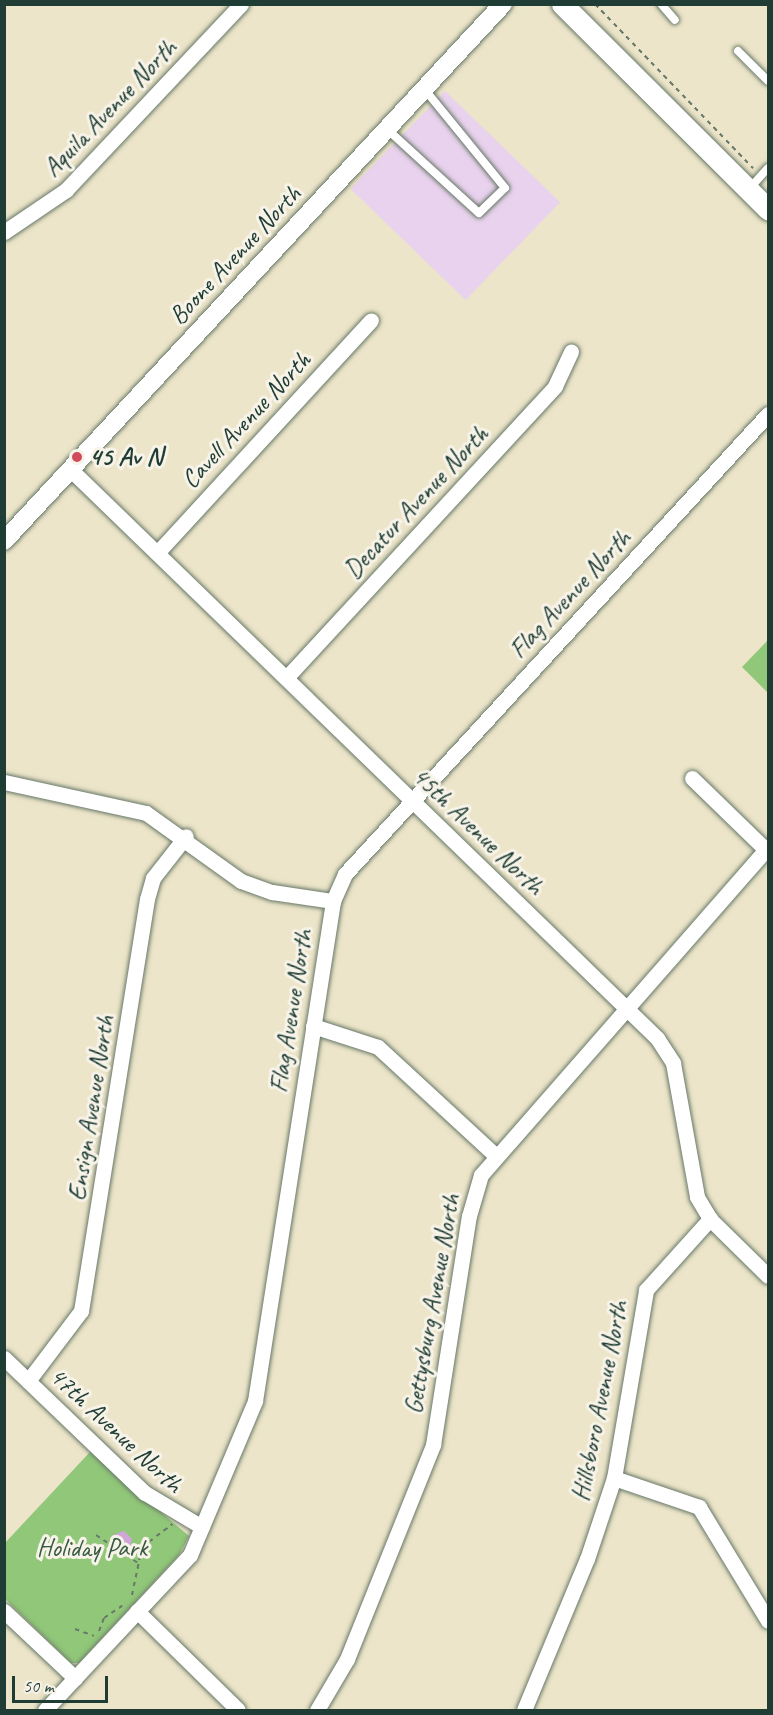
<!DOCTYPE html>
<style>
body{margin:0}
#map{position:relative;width:773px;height:1715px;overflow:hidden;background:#ece5c9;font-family:Caveat,sans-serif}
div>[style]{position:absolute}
.built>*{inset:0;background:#e9d2ed;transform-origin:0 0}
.green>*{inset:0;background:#91c779}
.building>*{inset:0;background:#d0a6d8}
.path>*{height:2px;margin-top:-1px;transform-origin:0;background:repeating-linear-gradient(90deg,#677868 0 4.5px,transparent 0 9px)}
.roads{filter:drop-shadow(0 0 2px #677868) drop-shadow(0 0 2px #677868)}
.service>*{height:8px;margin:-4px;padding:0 4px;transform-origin:4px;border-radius:4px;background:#fff}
.minor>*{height:15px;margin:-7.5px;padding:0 7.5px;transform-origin:7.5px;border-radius:7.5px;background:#fff}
.tertiary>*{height:18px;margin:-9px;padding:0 9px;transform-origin:9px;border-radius:9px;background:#fff}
.secondary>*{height:21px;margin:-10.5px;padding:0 10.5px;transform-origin:10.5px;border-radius:10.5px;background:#fff}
.dots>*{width:16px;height:16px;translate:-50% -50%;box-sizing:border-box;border:3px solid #f7f3e8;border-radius:50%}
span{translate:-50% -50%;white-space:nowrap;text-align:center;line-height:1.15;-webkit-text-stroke:6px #f7f3e8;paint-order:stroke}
.street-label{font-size:26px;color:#1f3d34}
.poi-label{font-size:26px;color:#1f3d34;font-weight:700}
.left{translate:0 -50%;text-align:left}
.park-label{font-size:26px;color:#365942}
.frame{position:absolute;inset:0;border:6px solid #1f3d34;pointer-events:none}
.scale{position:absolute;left:12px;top:1676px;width:96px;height:27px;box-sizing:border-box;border:3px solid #1f3d34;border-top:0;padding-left:8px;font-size:18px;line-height:21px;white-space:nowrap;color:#1f3d34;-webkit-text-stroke:4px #f7f3e8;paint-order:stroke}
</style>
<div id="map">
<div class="built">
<div style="left:445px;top:91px;width:160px;height:136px;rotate:44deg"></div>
</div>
<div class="green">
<div style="clip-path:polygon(768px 640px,768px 690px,767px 692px,742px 667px)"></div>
<div style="clip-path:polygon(90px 1452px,189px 1536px,179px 1555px,79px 1663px,71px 1663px,5px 1599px,4px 1544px)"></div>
</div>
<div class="building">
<div style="clip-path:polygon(124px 1531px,132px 1539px,130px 1550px,120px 1554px,111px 1546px,113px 1535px)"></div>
</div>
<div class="path">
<div style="left:595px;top:4px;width:228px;rotate:46.1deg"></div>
<div style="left:96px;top:1535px;width:50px;rotate:33.7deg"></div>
<div style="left:132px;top:1595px;width:49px;rotate:-78.2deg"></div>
<div style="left:142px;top:1547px;width:38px;rotate:-37deg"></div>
<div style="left:75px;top:1629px;width:20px;rotate:20deg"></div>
<div style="left:99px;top:1631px;width:14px;rotate:-69deg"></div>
<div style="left:104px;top:1618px;width:22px;rotate:-34deg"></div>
</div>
<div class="roads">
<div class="service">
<div style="left:661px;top:4px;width:21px;rotate:49deg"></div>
<div style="left:738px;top:51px;width:42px;rotate:45deg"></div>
<div style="left:388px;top:130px;width:123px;rotate:42.4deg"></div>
<div style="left:479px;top:213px;width:36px;rotate:-44deg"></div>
<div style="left:505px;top:188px;width:127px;rotate:-129.2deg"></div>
<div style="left:750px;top:188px;width:27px;rotate:-48deg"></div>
</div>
<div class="minor">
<div style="left:4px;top:232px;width:75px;rotate:-34.1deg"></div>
<div style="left:66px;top:190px;width:255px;rotate:-46.7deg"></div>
<div style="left:70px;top:469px;width:818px;rotate:44.11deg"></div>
<div style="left:657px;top:1038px;width:30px;rotate:57deg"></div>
<div style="left:673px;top:1063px;width:136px;rotate:79.8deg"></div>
<div style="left:697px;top:1197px;width:26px;rotate:59deg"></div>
<div style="left:710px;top:1219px;width:81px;rotate:44.5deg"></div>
<div style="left:157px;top:553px;width:316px;rotate:-47.4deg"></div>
<div style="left:286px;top:678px;width:397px;rotate:-47.3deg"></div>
<div style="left:555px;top:386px;width:38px;rotate:-65deg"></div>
<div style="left:692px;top:778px;width:106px;rotate:44.2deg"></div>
<div style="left:4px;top:782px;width:145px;rotate:12.3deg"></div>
<div style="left:146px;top:813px;width:117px;rotate:35.6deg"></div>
<div style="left:241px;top:881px;width:33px;rotate:20deg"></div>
<div style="left:272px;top:892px;width:62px;rotate:8.4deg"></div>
<div style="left:313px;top:1026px;width:68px;rotate:17.9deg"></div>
<div style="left:378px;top:1047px;width:158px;rotate:42.7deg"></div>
<div style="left:4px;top:1358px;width:195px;rotate:43.8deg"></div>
<div style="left:145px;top:1493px;width:66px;rotate:30.8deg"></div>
<div style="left:28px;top:1381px;width:88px;rotate:-52.9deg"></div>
<div style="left:81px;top:1311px;width:417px;rotate:-80.9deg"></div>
<div style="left:147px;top:899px;width:22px;rotate:-74deg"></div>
<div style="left:153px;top:878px;width:53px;rotate:-51.8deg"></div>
<div style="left:614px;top:1478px;width:90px;rotate:18.8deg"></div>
<div style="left:699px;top:1507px;width:133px;rotate:58.8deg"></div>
<div style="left:4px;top:1611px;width:98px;rotate:43.3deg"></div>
<div style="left:137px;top:1611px;width:141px;rotate:44.4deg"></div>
<div style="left:45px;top:1710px;width:212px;rotate:-46.9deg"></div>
<div style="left:190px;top:1555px;width:167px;rotate:-67.1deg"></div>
<div style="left:255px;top:1401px;width:506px;rotate:-81.13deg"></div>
<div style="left:333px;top:901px;width:30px;rotate:-66deg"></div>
<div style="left:345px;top:874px;width:625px;rotate:-47.4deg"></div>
<div style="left:317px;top:1710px;width:59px;rotate:-59.5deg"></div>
<div style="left:347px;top:1659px;width:231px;rotate:-68.1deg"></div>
<div style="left:433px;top:1445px;width:232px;rotate:-81.1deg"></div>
<div style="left:469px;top:1216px;width:43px;rotate:-73.7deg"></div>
<div style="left:481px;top:1175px;width:436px;rotate:-48.8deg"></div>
<div style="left:524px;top:1710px;width:164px;rotate:-67.4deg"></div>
<div style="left:587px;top:1559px;width:85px;rotate:-71.6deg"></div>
<div style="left:614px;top:1478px;width:191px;rotate:-80.3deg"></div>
<div style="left:646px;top:1290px;width:96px;rotate:-48deg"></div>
</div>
<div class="tertiary">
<div style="left:4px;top:541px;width:733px;rotate:-47.1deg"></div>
</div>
<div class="secondary">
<div style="left:562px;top:4px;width:291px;rotate:44.9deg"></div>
</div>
</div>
<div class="dots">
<div style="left:77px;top:457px;background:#d1495b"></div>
</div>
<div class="street-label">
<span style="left:110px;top:108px;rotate:-46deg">Aquila Avenue North</span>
<span style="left:235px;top:255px;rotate:-47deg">Boone Avenue North</span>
<span style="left:246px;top:420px;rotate:-47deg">Cavell Avenue North</span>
<span style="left:416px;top:502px;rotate:-47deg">Decatur Avenue North</span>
<span style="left:570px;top:594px;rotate:-47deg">Flag Avenue North</span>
<span style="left:478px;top:831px;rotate:44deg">45th Avenue North</span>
<span style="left:291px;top:1011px;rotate:-81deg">Flag Avenue North</span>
<span style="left:91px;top:1108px;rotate:-81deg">Ensign Avenue North</span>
<span style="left:432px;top:1304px;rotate:-80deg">Gettysburg Avenue North</span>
<span style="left:600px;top:1401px;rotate:-79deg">Hillsboro Avenue North</span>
<span style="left:116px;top:1430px;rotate:43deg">47th Avenue North</span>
</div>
<div class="poi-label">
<span class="left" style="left:89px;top:457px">45 Av N</span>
</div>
<div class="park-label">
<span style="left:92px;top:1548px">Holiday Park</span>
</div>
<div class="frame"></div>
<div class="scale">50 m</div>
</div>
